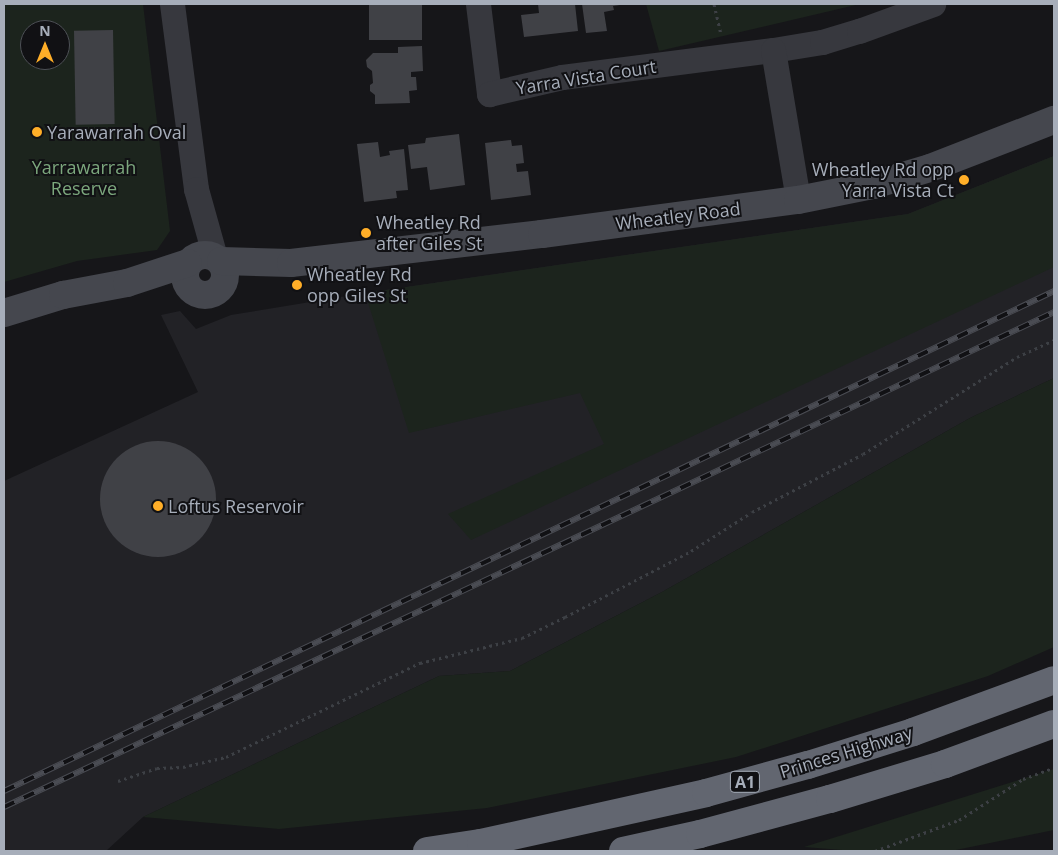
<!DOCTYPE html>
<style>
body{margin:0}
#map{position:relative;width:1058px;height:855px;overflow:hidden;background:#161619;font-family:"Open Sans",sans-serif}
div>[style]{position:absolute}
.built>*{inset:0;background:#222226}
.green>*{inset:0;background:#1c241d}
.building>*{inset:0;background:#404146;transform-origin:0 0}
.round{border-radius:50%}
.path>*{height:3px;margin-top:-1.5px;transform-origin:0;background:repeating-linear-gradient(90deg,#3d4045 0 2.5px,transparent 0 6.5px)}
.street>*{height:25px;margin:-12.5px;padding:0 12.5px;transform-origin:12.5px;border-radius:12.5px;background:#37383e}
.secondary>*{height:28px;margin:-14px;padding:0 14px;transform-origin:14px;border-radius:14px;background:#45474e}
.secondary>.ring{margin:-14px;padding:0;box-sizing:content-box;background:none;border:28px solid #45474e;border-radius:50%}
.highway>*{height:28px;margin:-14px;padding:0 14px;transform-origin:14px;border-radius:14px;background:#626670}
.rail>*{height:5.5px;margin-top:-2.75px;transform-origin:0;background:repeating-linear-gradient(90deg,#111114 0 11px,#4a4c53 0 22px);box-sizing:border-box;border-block:1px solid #4a4c53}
.dots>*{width:14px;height:14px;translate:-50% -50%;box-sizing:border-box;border:2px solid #111114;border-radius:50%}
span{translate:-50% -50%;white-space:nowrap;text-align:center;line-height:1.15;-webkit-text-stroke:4px #111114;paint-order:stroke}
.shield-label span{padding:1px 4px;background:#111114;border:1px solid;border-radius:4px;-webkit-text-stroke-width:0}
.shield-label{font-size:16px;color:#a7aeba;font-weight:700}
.street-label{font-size:18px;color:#a7aeba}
.poi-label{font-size:18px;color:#a7aeba}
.left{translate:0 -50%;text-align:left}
.right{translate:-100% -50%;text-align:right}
.park-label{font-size:18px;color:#7ca77d}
.frame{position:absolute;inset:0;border:5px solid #a7aeba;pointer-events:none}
.north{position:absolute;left:20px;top:20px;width:50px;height:50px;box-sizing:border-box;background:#111114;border:1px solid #4d5056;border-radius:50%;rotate:0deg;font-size:14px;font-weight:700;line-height:20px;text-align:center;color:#a7aeba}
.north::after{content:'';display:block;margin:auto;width:18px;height:22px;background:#ffae28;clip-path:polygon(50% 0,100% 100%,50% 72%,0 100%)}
</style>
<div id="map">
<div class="built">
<div style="clip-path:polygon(1054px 156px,1054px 378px,970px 418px,662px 592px,510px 671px,439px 676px,143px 817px,106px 851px,4px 851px,4px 481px,198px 392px,161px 315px,180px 311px,196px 329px,231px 315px,365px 293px,908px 214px)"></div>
</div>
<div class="green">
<div style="clip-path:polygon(evenodd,4px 4px,143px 4px,170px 231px,157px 250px,77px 261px,4px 282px,4px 4px,30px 30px,60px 30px,60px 60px,30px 60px,30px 30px)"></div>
<div style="clip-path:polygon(646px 4px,860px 4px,659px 51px)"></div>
<div style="clip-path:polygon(1054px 156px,1054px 267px,471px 540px,448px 514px,604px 444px,580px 393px,409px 433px,365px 293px,908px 214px)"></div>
<div style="clip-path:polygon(1054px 378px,1054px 647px,988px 676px,736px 757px,487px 808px,279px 829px,143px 817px,439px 676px,510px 671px,662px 592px,970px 418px)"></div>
<div style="clip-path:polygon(1054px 769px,1054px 830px,951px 851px,855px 851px,804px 847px)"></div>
</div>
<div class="building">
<div style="left:369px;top:4px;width:53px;height:36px"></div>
<div style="clip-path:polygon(538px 4px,575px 4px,578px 31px,524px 37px,521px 15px,539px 13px)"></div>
<div style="clip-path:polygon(582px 4px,620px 4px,620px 5px,613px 6px,614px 10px,604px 12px,607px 31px,586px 33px)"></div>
<div style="left:113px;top:30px;width:94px;height:39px;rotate:89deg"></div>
<div style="clip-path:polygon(422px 46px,423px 71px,411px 72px,411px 77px,416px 77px,417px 90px,409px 91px,410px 103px,375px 104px,375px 95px,370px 91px,370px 85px,373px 83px,372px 71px,367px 67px,366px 60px,373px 53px,398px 53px,398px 47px)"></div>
<div style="clip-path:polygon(459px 134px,465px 185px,430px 190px,427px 167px,411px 169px,408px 145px,425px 143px,426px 138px)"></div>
<div style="clip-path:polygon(511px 140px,512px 146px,522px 145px,524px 163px,516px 164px,517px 172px,528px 171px,531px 195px,491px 200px,485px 143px)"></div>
<div style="clip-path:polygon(378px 142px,380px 157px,390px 155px,389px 151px,404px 149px,408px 190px,396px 191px,397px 198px,364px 202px,357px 144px)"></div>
<div class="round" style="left:100px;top:441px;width:116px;height:116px"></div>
</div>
<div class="path">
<div style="left:714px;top:4px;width:32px;rotate:77deg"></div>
<div style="left:118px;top:781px;width:41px;rotate:-18.4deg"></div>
<div style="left:157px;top:768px;width:26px;rotate:-2deg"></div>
<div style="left:183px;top:767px;width:44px;rotate:-13.1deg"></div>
<div style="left:226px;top:757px;width:216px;rotate:-25.9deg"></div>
<div style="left:420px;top:663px;width:105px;rotate:-13.8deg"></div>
<div style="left:522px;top:638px;width:48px;rotate:-26deg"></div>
<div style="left:565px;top:617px;width:142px;rotate:-27.6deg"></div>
<div style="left:691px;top:551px;width:72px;rotate:-32.6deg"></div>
<div style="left:752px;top:512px;width:125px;rotate:-27.6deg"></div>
<div style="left:863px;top:454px;width:182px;rotate:-32.2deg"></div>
<div style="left:1017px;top:357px;width:41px;rotate:-24.7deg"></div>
<div style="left:875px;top:851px;width:90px;rotate:-20.3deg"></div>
<div style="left:959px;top:820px;width:76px;rotate:-32.6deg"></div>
<div style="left:1023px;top:779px;width:33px;rotate:-20deg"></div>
</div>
<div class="street">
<div style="left:172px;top:4px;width:187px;rotate:82.6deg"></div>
<div style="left:196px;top:189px;width:71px;rotate:74.4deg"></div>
<div style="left:478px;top:4px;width:91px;rotate:83deg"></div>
<div style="left:489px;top:94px;width:75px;rotate:-13.1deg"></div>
<div style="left:562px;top:77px;width:213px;rotate:-7.3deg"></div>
<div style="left:773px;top:50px;width:50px;rotate:-9.3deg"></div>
<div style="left:822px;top:42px;width:39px;rotate:-17deg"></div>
<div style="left:859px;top:31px;width:79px;rotate:-20deg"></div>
<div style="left:773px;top:50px;width:152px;rotate:80.5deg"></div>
</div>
<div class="secondary">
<div class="ring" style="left:185px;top:255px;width:12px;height:12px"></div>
<div style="left:221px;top:261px;width:70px;rotate:1.6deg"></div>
<div style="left:291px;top:263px;width:253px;rotate:-6.6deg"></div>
<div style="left:542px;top:234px;width:258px;rotate:-7.6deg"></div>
<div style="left:798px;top:200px;width:76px;rotate:-11.3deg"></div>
<div style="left:873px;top:185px;width:59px;rotate:-16.6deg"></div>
<div style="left:930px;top:168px;width:133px;rotate:-21.2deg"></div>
<div style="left:4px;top:313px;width:62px;rotate:-17deg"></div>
<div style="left:63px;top:295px;width:65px;rotate:-10.6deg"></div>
<div style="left:127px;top:283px;width:64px;rotate:-18.2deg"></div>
</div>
<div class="highway">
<div style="left:427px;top:851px;width:55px;rotate:-8.4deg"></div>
<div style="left:481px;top:843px;width:230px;rotate:-12.5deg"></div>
<div style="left:706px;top:793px;width:106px;rotate:-15.4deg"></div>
<div style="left:808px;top:765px;width:110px;rotate:-17.4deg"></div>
<div style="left:913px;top:732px;width:150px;rotate:-20.2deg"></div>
<div style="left:623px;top:851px;width:79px;rotate:-12.4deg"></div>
<div style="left:700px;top:834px;width:135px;rotate:-15.1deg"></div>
<div style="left:830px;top:799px;width:120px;rotate:-16.9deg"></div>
<div style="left:945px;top:764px;width:116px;rotate:-20.2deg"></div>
</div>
<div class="rail">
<div style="left:4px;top:791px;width:1163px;rotate:-25.46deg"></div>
<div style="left:4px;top:807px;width:1161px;rotate:-25.24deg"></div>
</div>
<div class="dots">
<div style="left:37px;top:132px;background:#ffae28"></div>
<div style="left:964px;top:180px;background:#ffae28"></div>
<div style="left:366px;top:233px;background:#ffae28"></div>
<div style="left:297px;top:285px;background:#ffae28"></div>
<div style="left:158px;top:506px;background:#ffae28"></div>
</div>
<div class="shield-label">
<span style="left:745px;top:782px">A1</span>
</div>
<div class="street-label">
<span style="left:586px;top:77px;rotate:-9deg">Yarra Vista Court</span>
<span style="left:678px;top:216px;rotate:-7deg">Wheatley Road</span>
<span style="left:846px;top:752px;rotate:-17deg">Princes Highway</span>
</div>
<div class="poi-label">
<span class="left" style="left:47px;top:132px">Yarawarrah Oval</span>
<span class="right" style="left:954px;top:180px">Wheatley Rd opp<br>Yarra Vista Ct</span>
<span class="left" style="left:376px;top:233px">Wheatley Rd<br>after Giles St</span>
<span class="left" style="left:307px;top:285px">Wheatley Rd<br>opp Giles St</span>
<span class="left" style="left:168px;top:506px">Loftus Reservoir</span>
</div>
<div class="park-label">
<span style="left:84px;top:178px">Yarrawarrah<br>Reserve</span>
</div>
<div class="frame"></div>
<div class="north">N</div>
</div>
